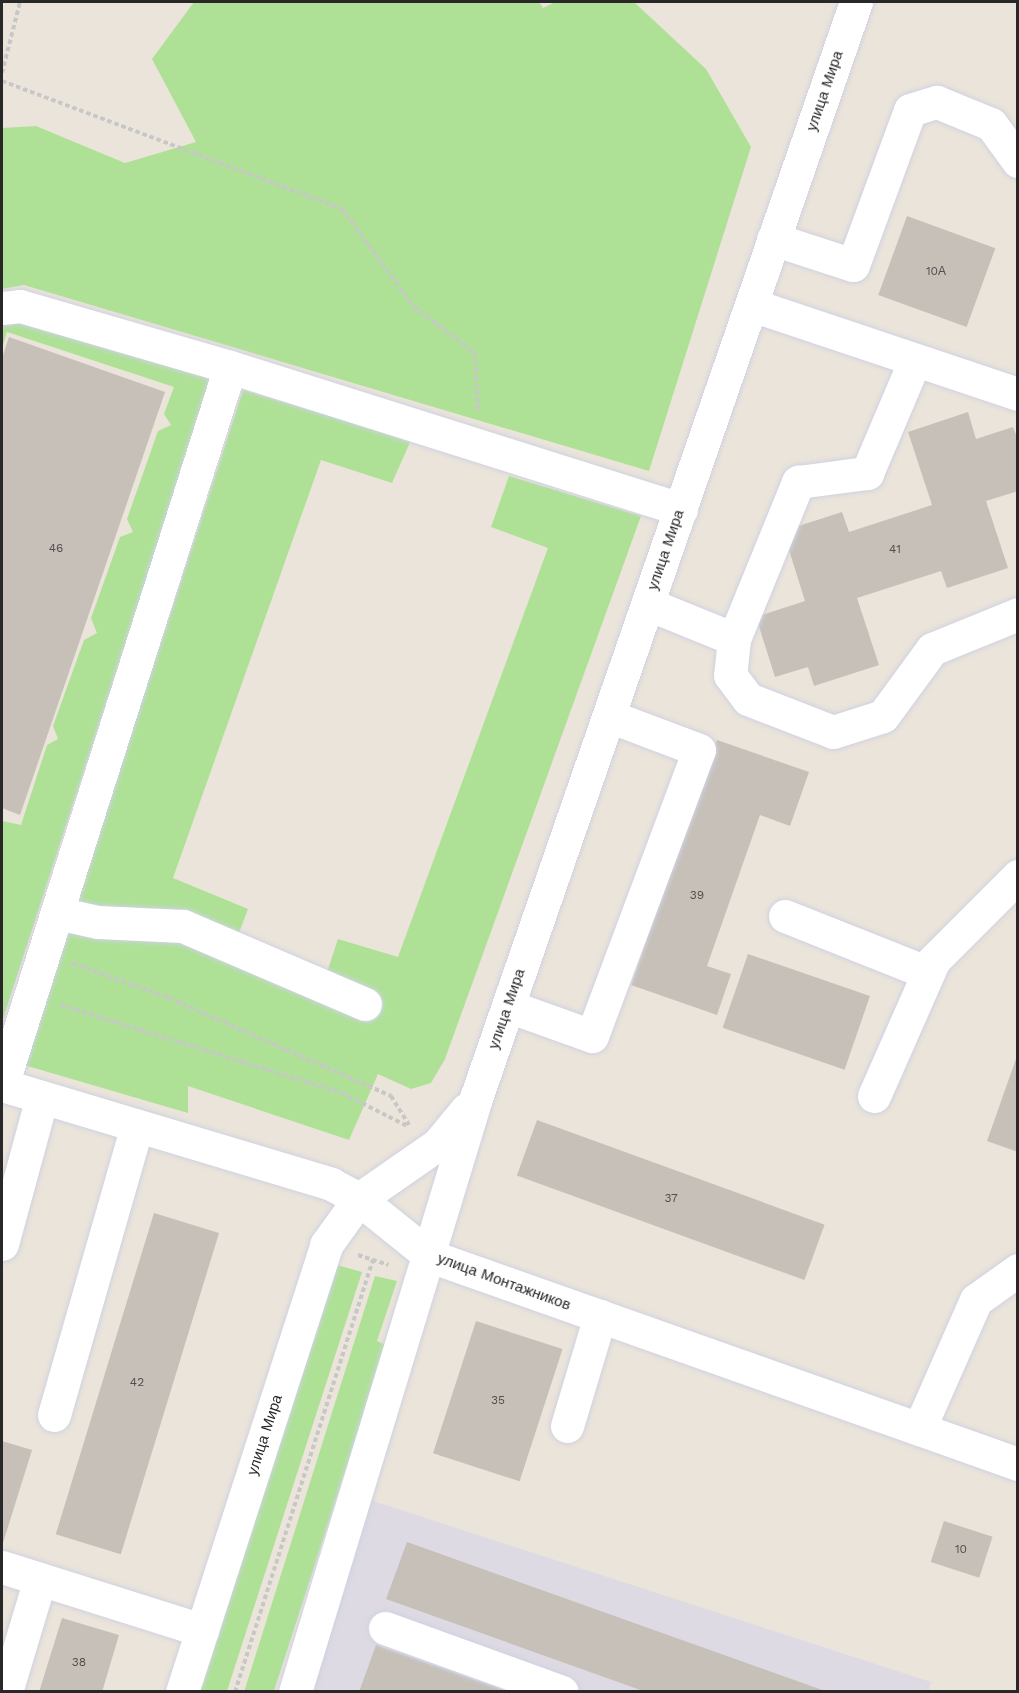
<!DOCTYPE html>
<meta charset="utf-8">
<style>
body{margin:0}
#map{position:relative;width:1019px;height:1693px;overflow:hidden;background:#ebe4da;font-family:"Work Sans",sans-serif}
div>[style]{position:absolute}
.industrial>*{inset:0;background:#dddae3}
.green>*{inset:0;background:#aee196}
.building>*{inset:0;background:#c6c0b9;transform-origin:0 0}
.path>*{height:4px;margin-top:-2px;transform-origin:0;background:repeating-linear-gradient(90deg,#c7c7c7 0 4.5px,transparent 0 7.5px)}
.roads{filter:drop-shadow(0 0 2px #cfd2e1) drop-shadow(0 0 2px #cfd2e1)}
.minor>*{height:33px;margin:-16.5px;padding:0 16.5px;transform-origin:16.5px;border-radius:16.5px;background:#fff}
span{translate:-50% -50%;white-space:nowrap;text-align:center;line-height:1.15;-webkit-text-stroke:6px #fff;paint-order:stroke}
.number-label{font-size:12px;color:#504e4c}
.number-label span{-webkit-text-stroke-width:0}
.street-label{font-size:15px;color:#282828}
.frame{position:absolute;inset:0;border:3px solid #282828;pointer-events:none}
</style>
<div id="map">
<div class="industrial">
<div style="clip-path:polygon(367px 1499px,931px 1682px,928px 1692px,305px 1692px)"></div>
</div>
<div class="green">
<div style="clip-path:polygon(194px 2px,539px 2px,543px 8px,555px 2px,634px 2px,706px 69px,751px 147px,649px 471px,24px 285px,2px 289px,2px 128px,36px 126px,125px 163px,196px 142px,152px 59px)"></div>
<div style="clip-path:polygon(2px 318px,201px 367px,211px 381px,2px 1022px,2px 821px,21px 825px,47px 745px,58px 739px,53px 726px,84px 640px,97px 633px,91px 618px,120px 537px,133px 532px,127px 519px,158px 431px,171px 425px,164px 414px,174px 387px,7px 332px,2px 348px)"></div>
<div style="clip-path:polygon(243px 390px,411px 440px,392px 483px,321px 460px,173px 878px,248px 909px,229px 959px,321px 990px,338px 939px,398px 957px,548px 548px,491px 527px,509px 476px,641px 516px,445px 1059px,431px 1083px,411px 1089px,378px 1074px,349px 1140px,188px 1086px,188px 1113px,24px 1065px)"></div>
<div style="clip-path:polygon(333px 1264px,362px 1272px,227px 1691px,199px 1692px)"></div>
<div style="clip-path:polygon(375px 1276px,397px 1281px,377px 1341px,386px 1345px,274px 1691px,244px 1692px)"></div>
</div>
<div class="building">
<div style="left:907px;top:216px;width:94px;height:84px;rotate:20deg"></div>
<div style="clip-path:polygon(9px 337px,165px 392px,20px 815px,2px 808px,2px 358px)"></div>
<div style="clip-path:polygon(968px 412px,976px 439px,1013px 427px,1018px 440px,1018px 491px,986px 501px,1008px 568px,947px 588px,941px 571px,857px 598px,879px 665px,814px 686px,808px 667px,775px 677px,756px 617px,805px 601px,783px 531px,842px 512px,849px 532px,932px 505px,908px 432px)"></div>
<div style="clip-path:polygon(717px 740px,809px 772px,790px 826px,760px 815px,707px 966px,731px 974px,717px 1015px,631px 985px)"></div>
<div style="left:748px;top:954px;width:129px;height:78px;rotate:19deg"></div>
<div style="clip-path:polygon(1017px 1056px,1018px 1056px,1018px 1152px,987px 1141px)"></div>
<div style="left:537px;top:1120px;width:306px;height:59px;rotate:20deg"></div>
<div style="left:154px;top:1213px;width:68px;height:336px;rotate:17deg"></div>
<div style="left:476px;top:1321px;width:91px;height:139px;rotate:18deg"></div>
<div style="clip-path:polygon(2px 1441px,32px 1450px,2px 1546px)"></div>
<div style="left:944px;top:1521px;width:51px;height:43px;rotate:18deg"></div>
<div style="clip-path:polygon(407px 1542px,825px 1691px,825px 1692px,646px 1692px,386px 1599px)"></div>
<div style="clip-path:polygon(62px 1618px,119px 1635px,102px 1692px,39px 1692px)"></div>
<div style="clip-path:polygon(376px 1645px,506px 1691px,506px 1692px,359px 1692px)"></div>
</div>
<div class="path">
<div style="left:2px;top:73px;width:73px;rotate:-75.8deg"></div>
<div style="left:2px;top:81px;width:363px;rotate:20.6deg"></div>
<div style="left:342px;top:209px;width:122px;rotate:53.7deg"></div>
<div style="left:414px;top:307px;width:76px;rotate:37deg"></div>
<div style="left:475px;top:353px;width:59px;rotate:87.1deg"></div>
<div style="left:72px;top:963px;width:103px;rotate:19.8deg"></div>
<div style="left:169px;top:998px;width:243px;rotate:23.8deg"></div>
<div style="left:391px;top:1096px;width:34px;rotate:58deg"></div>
<div style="left:61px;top:1005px;width:294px;rotate:17.4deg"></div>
<div style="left:342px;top:1093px;width:73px;rotate:26.9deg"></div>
<div style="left:358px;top:1255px;width:32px;rotate:18deg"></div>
<div style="left:235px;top:1692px;width:454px;rotate:-72.3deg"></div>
</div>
<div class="roads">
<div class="minor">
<div style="left:773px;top:239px;width:84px;rotate:18deg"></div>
<div style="left:853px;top:265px;width:165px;rotate:-69.8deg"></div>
<div style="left:910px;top:110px;width:28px;rotate:-17deg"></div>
<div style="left:937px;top:102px;width:58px;rotate:22.2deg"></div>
<div style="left:991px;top:124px;width:46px;rotate:53.9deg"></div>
<div style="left:752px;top:305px;width:280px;rotate:18.5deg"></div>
<div style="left:2px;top:308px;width:18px;rotate:-6deg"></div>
<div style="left:20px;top:306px;width:219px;rotate:16.2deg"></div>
<div style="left:230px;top:367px;width:473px;rotate:17.5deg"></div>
<div style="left:648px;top:604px;width:93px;rotate:22.1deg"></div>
<div style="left:734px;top:639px;width:36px;rotate:96deg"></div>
<div style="left:730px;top:675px;width:30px;rotate:53deg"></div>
<div style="left:748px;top:699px;width:91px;rotate:21.2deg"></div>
<div style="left:833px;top:732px;width:52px;rotate:-17.7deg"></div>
<div style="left:883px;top:716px;width:83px;rotate:-53.8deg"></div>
<div style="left:932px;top:649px;width:93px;rotate:-22.1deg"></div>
<div style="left:734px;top:639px;width:170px;rotate:-67.8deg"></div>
<div style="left:798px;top:482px;width:70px;rotate:-7.4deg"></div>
<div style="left:867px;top:473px;width:123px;rotate:-67deg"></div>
<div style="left:57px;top:913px;width:42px;rotate:12.4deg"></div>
<div style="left:98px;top:922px;width:85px;rotate:2.7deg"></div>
<div style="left:183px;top:926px;width:198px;rotate:23.2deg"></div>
<div style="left:785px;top:916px;width:154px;rotate:21.7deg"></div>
<div style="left:508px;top:1006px;width:89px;rotate:19.7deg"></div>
<div style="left:592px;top:1036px;width:305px;rotate:-69.5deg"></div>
<div style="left:699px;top:750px;width:96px;rotate:-159.3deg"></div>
<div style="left:2px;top:1085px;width:344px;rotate:16.7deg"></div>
<div style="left:331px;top:1184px;width:32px;rotate:28deg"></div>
<div style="left:359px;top:1199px;width:91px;rotate:38.8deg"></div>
<div style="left:430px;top:1256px;width:624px;rotate:19.48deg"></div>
<div style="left:2px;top:1085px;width:753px;rotate:-72.38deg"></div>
<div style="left:874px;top:1096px;width:149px;rotate:-66.2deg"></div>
<div style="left:934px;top:960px;width:119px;rotate:-45deg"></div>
<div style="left:2px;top:1244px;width:152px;rotate:-74.8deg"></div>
<div style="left:54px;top:1415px;width:301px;rotate:-74deg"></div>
<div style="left:567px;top:1426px;width:115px;rotate:-73.3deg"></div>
<div style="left:919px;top:1429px;width:141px;rotate:-66.2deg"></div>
<div style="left:976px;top:1300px;width:52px;rotate:-35.5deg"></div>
<div style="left:2px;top:1567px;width:210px;rotate:17.5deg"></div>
<div style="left:385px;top:1628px;width:188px;rotate:19.9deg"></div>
<div style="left:6px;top:1692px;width:118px;rotate:-73.3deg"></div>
<div style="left:182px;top:1692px;width:470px;rotate:-72.1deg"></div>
<div style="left:326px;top:1245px;width:57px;rotate:-54.3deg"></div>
<div style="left:359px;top:1199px;width:96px;rotate:-34.8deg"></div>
<div style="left:438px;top:1144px;width:45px;rotate:-50.4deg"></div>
<div style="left:295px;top:1692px;width:621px;rotate:-73.05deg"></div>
<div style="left:476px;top:1098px;width:1160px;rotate:-70.88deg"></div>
</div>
</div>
<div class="number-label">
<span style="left:936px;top:272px">10А</span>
<span style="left:56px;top:549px">46</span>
<span style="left:895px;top:550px">41</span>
<span style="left:697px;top:896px">39</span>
<span style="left:671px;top:1199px">37</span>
<span style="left:137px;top:1383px">42</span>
<span style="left:498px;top:1401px">35</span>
<span style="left:961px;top:1550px">10</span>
<span style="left:79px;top:1663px">38</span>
</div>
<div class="street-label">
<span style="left:825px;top:91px;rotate:-71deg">улица Мира</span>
<span style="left:666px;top:550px;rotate:-71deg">улица Мира</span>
<span style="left:507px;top:1009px;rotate:-71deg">улица Мира</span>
<span style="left:504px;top:1282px;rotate:20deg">улица Монтажников</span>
<span style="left:265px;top:1435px;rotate:-72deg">улица Мира</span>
</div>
<div class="frame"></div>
</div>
